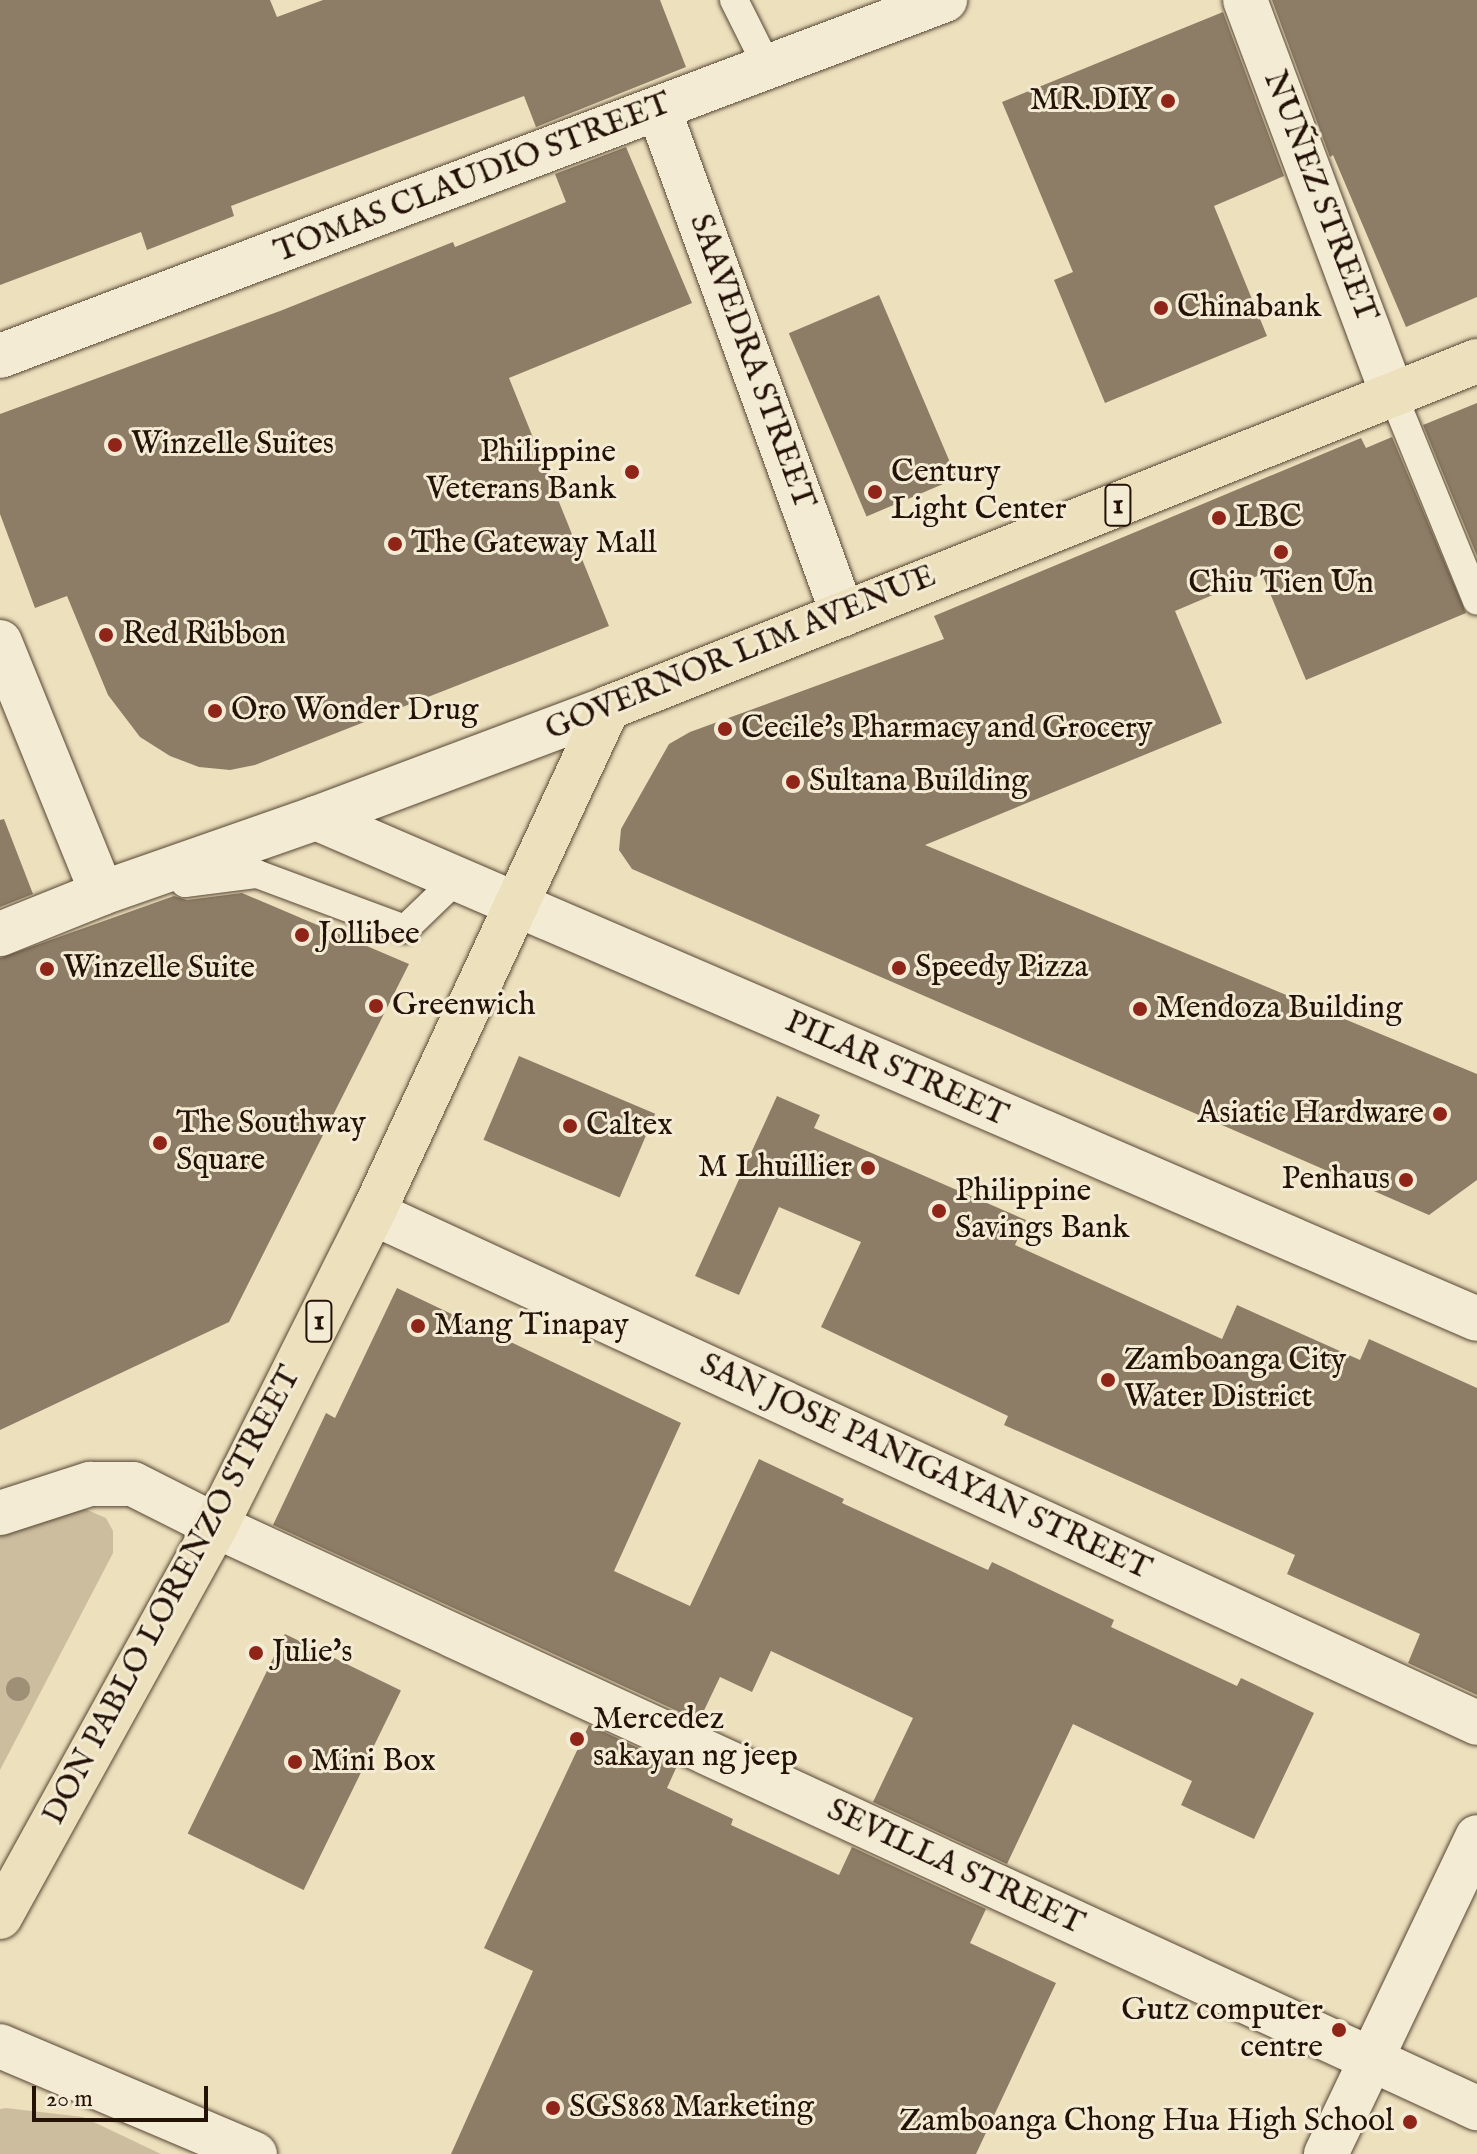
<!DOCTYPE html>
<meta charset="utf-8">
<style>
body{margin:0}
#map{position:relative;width:1477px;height:2154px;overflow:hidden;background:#ede0bd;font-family:"IM FELL English",serif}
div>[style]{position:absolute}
.green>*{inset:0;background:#cbbd9e}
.building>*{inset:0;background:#8d7d66;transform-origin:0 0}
.roads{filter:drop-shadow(0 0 2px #564634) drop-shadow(0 0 2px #564634)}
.lane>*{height:28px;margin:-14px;padding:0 14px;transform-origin:14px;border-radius:14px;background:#f3ebd4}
.street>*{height:44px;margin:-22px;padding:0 22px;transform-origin:22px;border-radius:22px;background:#f3ebd4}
.secondary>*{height:44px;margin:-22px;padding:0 22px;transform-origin:22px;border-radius:22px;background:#f3ebd4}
.primary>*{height:44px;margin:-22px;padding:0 22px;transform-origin:22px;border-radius:22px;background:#ede0bd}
.trees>*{width:24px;height:24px;margin:-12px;border-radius:50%;background:#9e9076}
.dots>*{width:22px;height:22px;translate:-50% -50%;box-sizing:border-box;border:4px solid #f3ebd4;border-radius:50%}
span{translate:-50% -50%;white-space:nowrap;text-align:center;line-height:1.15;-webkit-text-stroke:6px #f3ebd4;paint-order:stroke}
.shield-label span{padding:2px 6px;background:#f3ebd4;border:2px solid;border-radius:6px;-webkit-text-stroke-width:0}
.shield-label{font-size:30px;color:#241207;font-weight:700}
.poi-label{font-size:32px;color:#241207}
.right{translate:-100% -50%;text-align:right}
.left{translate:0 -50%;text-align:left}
.street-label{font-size:32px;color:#241207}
.scale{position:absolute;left:32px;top:2086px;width:176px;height:36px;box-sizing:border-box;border:4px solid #241207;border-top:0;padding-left:10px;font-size:24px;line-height:28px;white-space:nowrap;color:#241207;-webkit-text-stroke:6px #f3ebd4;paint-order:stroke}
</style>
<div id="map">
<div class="green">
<div style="clip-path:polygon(78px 1506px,106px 1518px,113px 1531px,113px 1553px,0 1770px,0 1536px,45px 1514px)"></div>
<div style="clip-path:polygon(6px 2108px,83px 2117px,161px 2154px,0 2154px,0 2109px)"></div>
</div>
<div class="building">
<div style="clip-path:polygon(0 0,270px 0,277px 17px,323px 0,660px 0,686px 67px,536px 127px,524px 96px,231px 206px,234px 216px,147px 250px,141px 232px,0 285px)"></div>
<div style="clip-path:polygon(1272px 0,1477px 0,1477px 297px,1406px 327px,1333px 155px,1330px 157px)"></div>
<div style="clip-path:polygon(1223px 12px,1284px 176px,1214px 206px,1267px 336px,1105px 403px,1054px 280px,1073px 272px,1002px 102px)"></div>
<div style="clip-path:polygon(626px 147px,692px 303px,509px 378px,609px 626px,255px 765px,230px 770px,199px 767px,170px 756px,140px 737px,108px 695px,67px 596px,35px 608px,0 514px,0 414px,280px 311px,453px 242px,455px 247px,566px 202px,555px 174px)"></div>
<div style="left:879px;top:295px;width:199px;height:98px;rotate:67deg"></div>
<div style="clip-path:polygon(1477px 403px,1477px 556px,1423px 425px)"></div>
<div style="clip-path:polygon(1392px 437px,1466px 613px,1306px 680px,1262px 574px,1175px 611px,1222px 723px,925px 845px,1477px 1074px,1477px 1180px,1429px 1215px,632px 869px,619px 850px,621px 829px,669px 744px,690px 732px,944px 639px,934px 616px,1361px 438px,1366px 448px)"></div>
<div style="clip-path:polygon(4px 819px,33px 894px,0 907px,0 820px)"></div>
<div style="clip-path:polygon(242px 893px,409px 964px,229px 1322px,0 1430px,0 958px,174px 896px,187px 900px)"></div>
<div style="left:519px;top:1056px;width:148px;height:91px;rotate:23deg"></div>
<div style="clip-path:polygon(777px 1096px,820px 1115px,814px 1128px,1026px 1220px,1015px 1245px,1222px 1339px,1237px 1305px,1360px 1360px,1369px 1339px,1477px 1388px,1477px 1695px,1408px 1663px,1420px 1634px,1287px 1574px,1295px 1555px,1004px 1425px,1008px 1416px,821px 1327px,861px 1242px,779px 1207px,739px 1295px,695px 1276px)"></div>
<div style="clip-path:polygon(397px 1288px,681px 1423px,614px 1571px,690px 1606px,759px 1459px,844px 1499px,842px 1503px,988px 1570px,992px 1562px,1114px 1620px,1111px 1627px,1237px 1686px,1241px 1678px,1314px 1713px,1254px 1839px,1181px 1805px,1192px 1781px,1073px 1724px,1007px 1864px,873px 1802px,913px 1718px,771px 1651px,752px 1692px,720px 1677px,699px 1721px,273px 1525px,326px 1413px,335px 1418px)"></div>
<div style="left:285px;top:1634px;width:129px;height:222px;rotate:26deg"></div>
<div style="clip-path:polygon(589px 1725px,677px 1766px,667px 1788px,733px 1819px,731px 1825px,839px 1875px,852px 1847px,986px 1909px,970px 1943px,1056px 1983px,976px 2154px,451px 2154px,533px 1971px,484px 1948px)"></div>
</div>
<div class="roads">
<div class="lane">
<div style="left:734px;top:0;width:76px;rotate:63.4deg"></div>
<div style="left:1393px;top:395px;width:222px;rotate:67.8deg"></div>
<div style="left:177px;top:868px;width:17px;rotate:62deg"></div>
<div style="left:185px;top:883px;width:73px;rotate:-7.1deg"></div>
<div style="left:257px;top:874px;width:158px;rotate:20.4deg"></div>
<div style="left:405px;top:929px;width:71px;rotate:-43.9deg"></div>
</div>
<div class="street">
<div style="left:659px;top:110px;width:537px;rotate:69.98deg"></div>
<div style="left:0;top:642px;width:271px;rotate:67.9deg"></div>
<div style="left:373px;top:1213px;width:1216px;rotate:24.79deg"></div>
<div style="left:0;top:1513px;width:95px;rotate:-17.9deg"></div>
<div style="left:90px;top:1484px;width:43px"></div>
<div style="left:133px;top:1484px;width:93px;rotate:26.8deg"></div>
<div style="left:216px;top:1526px;width:1389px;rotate:24.78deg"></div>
<div style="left:1326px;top:2154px;width:351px;rotate:-64.5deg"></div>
</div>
<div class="secondary">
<div style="left:1245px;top:0;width:422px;rotate:69.5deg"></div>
<div style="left:0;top:356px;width:1010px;rotate:-20.64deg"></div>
<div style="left:316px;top:818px;width:1264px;rotate:23.34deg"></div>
<div style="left:0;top:934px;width:110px;rotate:-21.9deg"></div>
<div style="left:102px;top:893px;width:227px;rotate:-19.3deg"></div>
<div style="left:316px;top:818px;width:312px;rotate:-20.6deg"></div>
<div style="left:0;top:2046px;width:277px;rotate:23deg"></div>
</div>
<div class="primary">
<div style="left:0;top:1917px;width:447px;rotate:-61.1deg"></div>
<div style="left:216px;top:1526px;width:350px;rotate:-63.4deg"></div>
<div style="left:373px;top:1213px;width:557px;rotate:-65.05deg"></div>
<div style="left:608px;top:708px;width:936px;rotate:-21.77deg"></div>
</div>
</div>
<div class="trees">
<div style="left:18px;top:1689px"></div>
</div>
<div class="dots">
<div style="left:1168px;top:101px;background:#8f2418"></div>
<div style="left:1161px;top:308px;background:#8f2418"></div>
<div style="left:115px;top:445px;background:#8f2418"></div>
<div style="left:632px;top:472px;background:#8f2418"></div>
<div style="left:875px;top:492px;background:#8f2418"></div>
<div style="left:1219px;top:518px;background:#8f2418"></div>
<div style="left:395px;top:544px;background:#8f2418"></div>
<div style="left:1281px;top:552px;background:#8f2418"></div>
<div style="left:106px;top:635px;background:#8f2418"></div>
<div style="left:215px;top:711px;background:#8f2418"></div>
<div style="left:725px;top:729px;background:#8f2418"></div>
<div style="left:793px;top:782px;background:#8f2418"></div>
<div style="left:302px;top:935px;background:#8f2418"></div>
<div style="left:899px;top:968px;background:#8f2418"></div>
<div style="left:47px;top:969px;background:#8f2418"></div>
<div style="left:376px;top:1006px;background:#8f2418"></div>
<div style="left:1140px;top:1009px;background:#8f2418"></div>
<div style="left:1440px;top:1114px;background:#8f2418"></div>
<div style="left:570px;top:1126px;background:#8f2418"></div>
<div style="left:160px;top:1143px;background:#8f2418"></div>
<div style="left:868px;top:1168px;background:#8f2418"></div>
<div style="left:1406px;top:1180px;background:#8f2418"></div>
<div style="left:939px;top:1211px;background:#8f2418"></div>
<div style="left:418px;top:1326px;background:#8f2418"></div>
<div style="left:1108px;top:1380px;background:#8f2418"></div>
<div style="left:256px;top:1653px;background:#8f2418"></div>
<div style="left:577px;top:1739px;background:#8f2418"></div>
<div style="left:295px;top:1762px;background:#8f2418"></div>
<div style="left:1339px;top:2030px;background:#8f2418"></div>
<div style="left:553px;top:2108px;background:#8f2418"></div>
<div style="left:1410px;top:2122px;background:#8f2418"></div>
</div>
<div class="shield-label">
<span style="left:1118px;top:505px">1</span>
<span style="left:319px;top:1321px">1</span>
</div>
<div class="poi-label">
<span class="right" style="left:1152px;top:101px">MR.DIY</span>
<span class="left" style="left:1177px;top:308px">Chinabank</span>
<span class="left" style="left:131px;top:445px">Winzelle Suites</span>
<span class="right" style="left:616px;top:472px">Philippine<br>Veterans Bank</span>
<span class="left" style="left:891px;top:492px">Century<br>Light Center</span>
<span class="left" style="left:1235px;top:518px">LBC</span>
<span class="left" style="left:411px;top:544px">The Gateway Mall</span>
<span style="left:1281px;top:584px">Chiu Tien Un</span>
<span class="left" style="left:122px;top:635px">Red Ribbon</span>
<span class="left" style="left:231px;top:711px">Oro Wonder Drug</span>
<span class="left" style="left:741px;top:729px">Cecile's Pharmacy and Grocery</span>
<span class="left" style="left:809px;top:782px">Sultana Building</span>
<span class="left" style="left:318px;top:935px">Jollibee</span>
<span class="left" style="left:915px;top:968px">Speedy Pizza</span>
<span class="left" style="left:63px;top:969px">Winzelle Suite</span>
<span class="left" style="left:392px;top:1006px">Greenwich</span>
<span class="left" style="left:1156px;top:1009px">Mendoza Building</span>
<span class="right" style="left:1424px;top:1114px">Asiatic Hardware</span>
<span class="left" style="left:176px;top:1143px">The Southway<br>Square</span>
<span class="left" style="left:586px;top:1126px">Caltex</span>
<span class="right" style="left:852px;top:1168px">M Lhuillier</span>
<span class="right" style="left:1390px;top:1180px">Penhaus</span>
<span class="left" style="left:955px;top:1211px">Philippine<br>Savings Bank</span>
<span class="left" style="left:434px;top:1326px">Mang Tinapay</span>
<span class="left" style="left:1124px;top:1380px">Zamboanga City<br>Water District</span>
<span class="left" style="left:272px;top:1653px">Julie's</span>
<span class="left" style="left:593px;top:1739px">Mercedez<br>sakayan ng jeep</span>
<span class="left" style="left:311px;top:1762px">Mini Box</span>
<span class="right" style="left:1323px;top:2030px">Gutz computer<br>centre</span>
<span class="left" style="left:569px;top:2108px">SGS868 Marketing</span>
<span class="right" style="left:1394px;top:2122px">Zamboanga Chong Hua High School</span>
</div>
<div class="street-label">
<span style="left:473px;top:179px;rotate:-21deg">TOMAS CLAUDIO STREET</span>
<span style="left:1319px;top:197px;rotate:69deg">NUÑEZ STREET</span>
<span style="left:751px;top:362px;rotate:70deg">SAAVEDRA STREET</span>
<span style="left:741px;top:654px;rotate:-22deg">GOVERNOR LIM AVENUE</span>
<span style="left:896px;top:1070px;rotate:24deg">PILAR STREET</span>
<span style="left:925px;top:1468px;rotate:25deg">SAN JOSE PANIGAYAN STREET</span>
<span style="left:173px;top:1596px;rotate:-62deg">DON PABLO LORENZO STREET</span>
<span style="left:955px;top:1868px;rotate:25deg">SEVILLA STREET</span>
</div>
<div class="scale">20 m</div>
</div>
